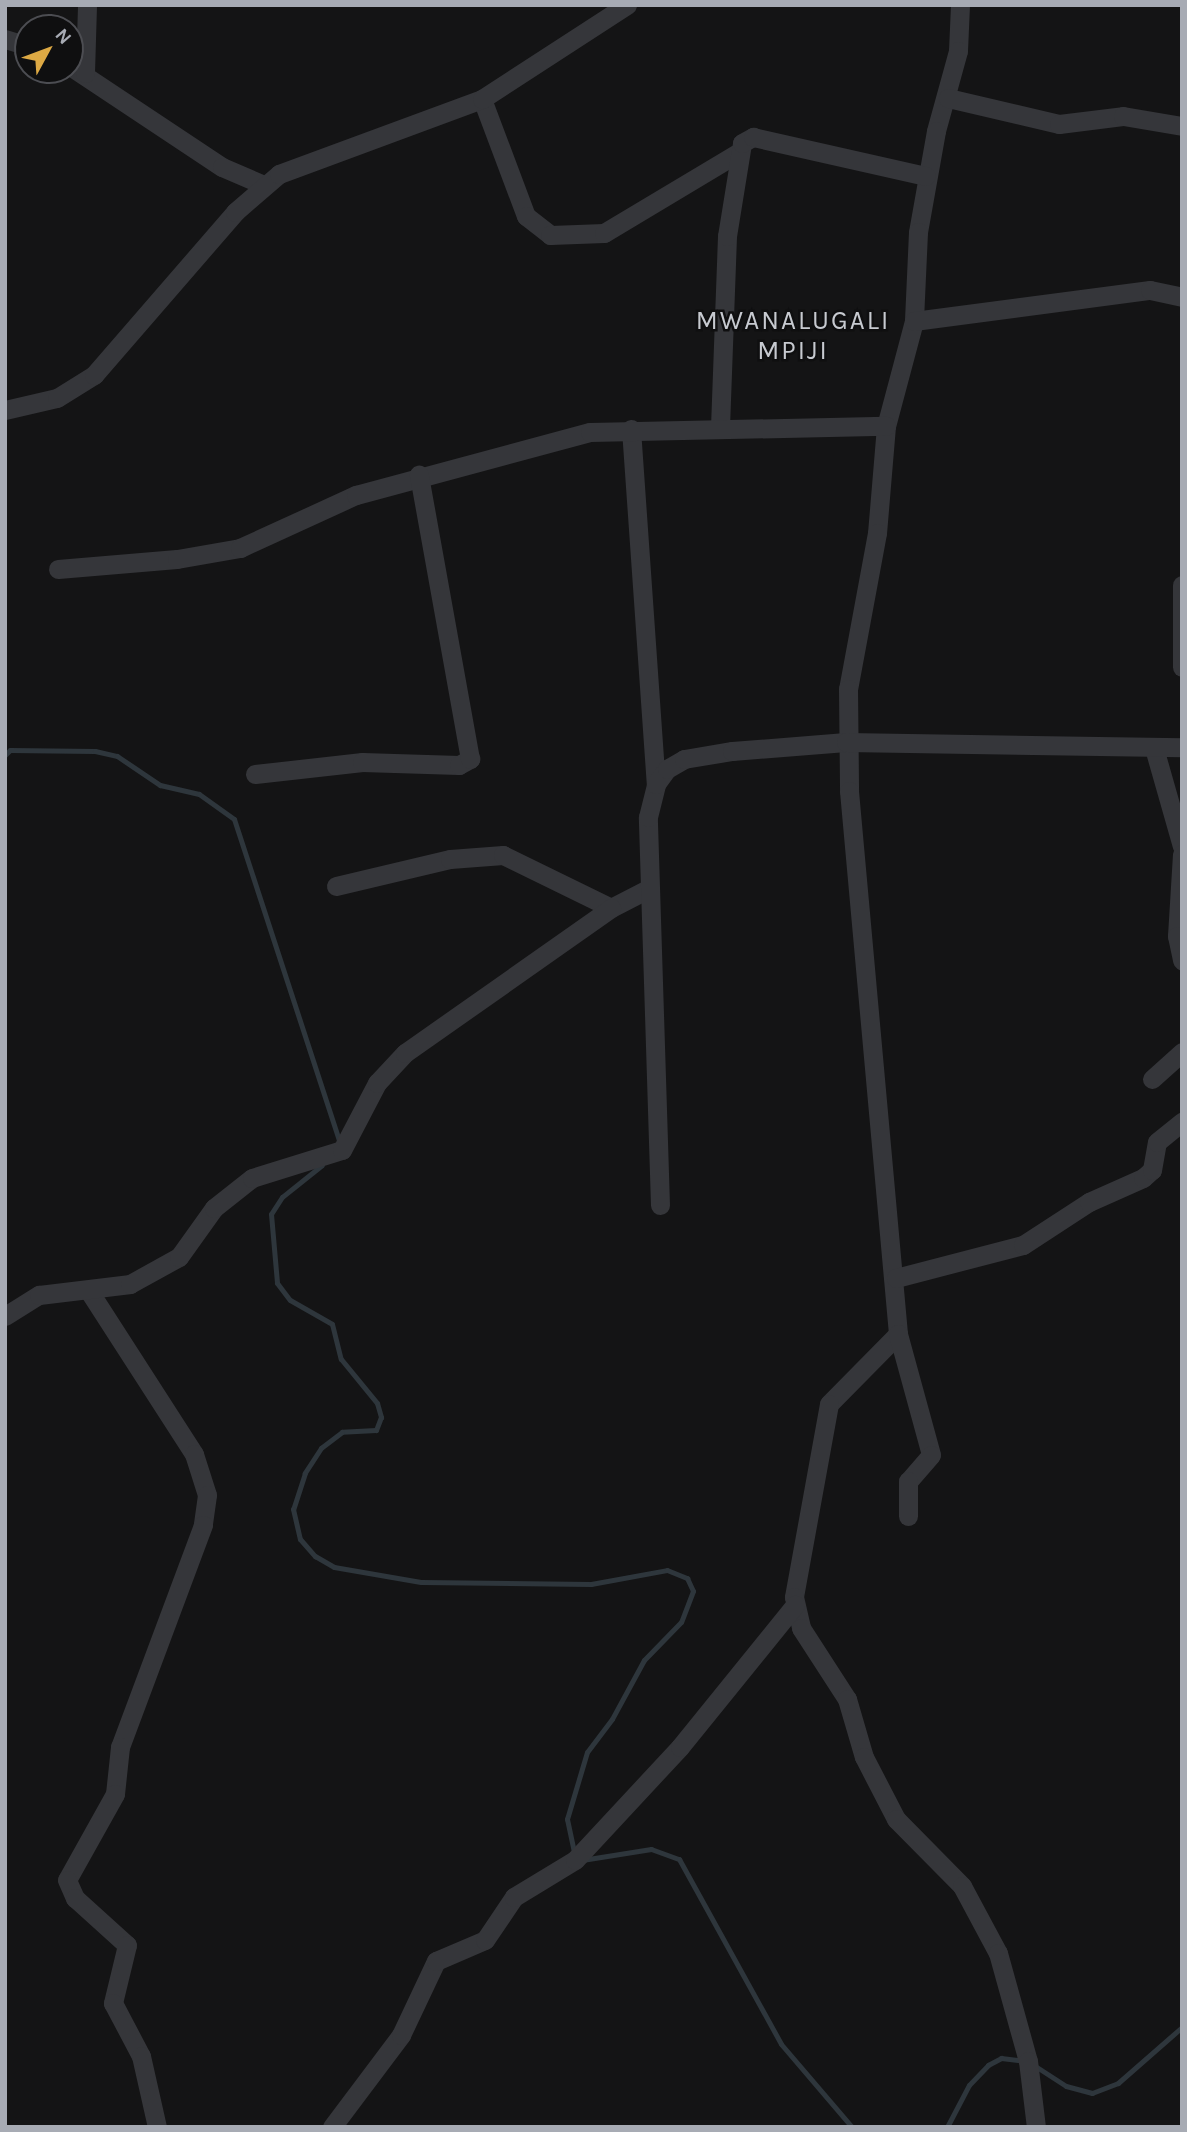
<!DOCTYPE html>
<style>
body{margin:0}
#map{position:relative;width:1187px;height:2132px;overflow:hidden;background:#141415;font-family:Karla,sans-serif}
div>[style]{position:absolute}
.stream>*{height:5px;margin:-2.5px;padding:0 2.5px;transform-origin:2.5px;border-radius:2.5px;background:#2e363c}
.minor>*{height:19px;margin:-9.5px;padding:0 9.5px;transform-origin:9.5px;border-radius:9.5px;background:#35363a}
span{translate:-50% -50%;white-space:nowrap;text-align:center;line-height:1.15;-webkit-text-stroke:5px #0f0f10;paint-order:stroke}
.quarter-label{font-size:26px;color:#c7cad0;letter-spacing:2px}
.frame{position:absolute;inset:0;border:7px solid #a7abb4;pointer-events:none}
.north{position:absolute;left:14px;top:14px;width:70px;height:70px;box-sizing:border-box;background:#0f0f10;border:2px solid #4c4d52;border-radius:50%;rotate:49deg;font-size:19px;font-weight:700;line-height:28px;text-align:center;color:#a7abb4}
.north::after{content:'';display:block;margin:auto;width:24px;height:32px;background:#dda944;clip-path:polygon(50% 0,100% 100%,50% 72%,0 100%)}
</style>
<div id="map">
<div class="stream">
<div style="left:5px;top:755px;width:7px;rotate:-45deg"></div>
<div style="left:10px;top:750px;width:85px;rotate:0.7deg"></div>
<div style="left:95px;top:751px;width:23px;rotate:13deg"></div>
<div style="left:117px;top:756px;width:52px;rotate:34deg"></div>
<div style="left:160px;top:785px;width:40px;rotate:13deg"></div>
<div style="left:199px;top:794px;width:43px;rotate:35.5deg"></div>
<div style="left:234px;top:819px;width:339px;rotate:71.9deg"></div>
<div style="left:322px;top:1165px;width:51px;rotate:141.3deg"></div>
<div style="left:282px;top:1197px;width:20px;rotate:123deg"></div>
<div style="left:271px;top:1214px;width:69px;rotate:85deg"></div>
<div style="left:277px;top:1283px;width:21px;rotate:53deg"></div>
<div style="left:290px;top:1300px;width:48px;rotate:29.7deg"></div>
<div style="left:332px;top:1324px;width:36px;rotate:76deg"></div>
<div style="left:341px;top:1359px;width:57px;rotate:50.7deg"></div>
<div style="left:377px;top:1403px;width:15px;rotate:74deg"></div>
<div style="left:381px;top:1417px;width:14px;rotate:111deg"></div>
<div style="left:376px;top:1430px;width:34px;rotate:177deg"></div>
<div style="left:342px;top:1432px;width:26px;rotate:143deg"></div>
<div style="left:321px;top:1448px;width:30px;rotate:123deg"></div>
<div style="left:305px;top:1473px;width:38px;rotate:108deg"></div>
<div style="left:293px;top:1509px;width:31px;rotate:77deg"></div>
<div style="left:300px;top:1539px;width:23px;rotate:49deg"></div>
<div style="left:315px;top:1556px;width:22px;rotate:30deg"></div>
<div style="left:334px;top:1567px;width:88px;rotate:9.8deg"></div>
<div style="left:421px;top:1582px;width:170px;rotate:0.7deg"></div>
<div style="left:591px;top:1584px;width:77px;rotate:-10.4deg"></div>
<div style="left:667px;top:1570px;width:22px;rotate:22deg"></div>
<div style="left:687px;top:1578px;width:14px;rotate:65deg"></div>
<div style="left:693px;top:1591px;width:33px;rotate:111deg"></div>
<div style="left:681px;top:1622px;width:53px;rotate:134.2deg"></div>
<div style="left:644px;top:1660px;width:67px;rotate:118.5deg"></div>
<div style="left:612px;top:1719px;width:41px;rotate:127.1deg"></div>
<div style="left:587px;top:1752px;width:70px;rotate:106.6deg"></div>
<div style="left:567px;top:1819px;width:35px;rotate:78deg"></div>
<div style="left:582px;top:1860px;width:70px;rotate:-9.1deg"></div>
<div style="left:651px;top:1849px;width:30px;rotate:20deg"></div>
<div style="left:679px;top:1859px;width:211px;rotate:61.1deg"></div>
<div style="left:781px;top:2044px;width:109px;rotate:49.5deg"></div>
<div style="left:1032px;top:2064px;width:40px;rotate:32.9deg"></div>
<div style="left:1066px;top:2086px;width:27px;rotate:15deg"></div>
<div style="left:1092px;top:2093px;width:28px;rotate:-21deg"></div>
<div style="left:1118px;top:2083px;width:85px;rotate:-41.2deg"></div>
<div style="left:947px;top:2127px;width:47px;rotate:-62.4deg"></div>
<div style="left:969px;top:2085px;width:28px;rotate:-46deg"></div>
<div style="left:988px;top:2065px;width:15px;rotate:-28deg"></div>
<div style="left:1001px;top:2058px;width:23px;rotate:7deg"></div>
</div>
<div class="minor">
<div style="left:960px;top:5px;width:46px;rotate:92.5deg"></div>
<div style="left:958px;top:51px;width:83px;rotate:105.4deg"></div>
<div style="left:936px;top:131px;width:103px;rotate:100.1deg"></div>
<div style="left:918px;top:232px;width:89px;rotate:92.6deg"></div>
<div style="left:914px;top:321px;width:109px;rotate:104.9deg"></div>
<div style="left:886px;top:426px;width:107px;rotate:94.8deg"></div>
<div style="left:877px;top:533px;width:159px;rotate:100.5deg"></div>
<div style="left:848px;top:689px;width:102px;rotate:89.4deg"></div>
<div style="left:849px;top:791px;width:545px;rotate:84.84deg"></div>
<div style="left:898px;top:1334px;width:98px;rotate:134.6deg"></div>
<div style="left:829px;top:1404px;width:196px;rotate:100.3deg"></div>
<div style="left:794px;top:1597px;width:32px;rotate:77deg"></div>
<div style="left:801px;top:1628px;width:85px;rotate:57.1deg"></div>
<div style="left:847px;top:1699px;width:60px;rotate:73.7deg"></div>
<div style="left:864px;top:1757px;width:70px;rotate:62.7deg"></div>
<div style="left:896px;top:1819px;width:94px;rotate:45.4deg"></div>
<div style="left:962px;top:1886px;width:76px;rotate:61.8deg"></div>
<div style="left:998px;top:1953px;width:112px;rotate:74.5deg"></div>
<div style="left:1028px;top:2061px;width:66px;rotate:83.1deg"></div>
<div style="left:5px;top:39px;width:24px;rotate:17deg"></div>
<div style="left:70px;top:66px;width:182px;rotate:33.6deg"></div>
<div style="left:222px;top:167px;width:46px;rotate:23.2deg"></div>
<div style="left:85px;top:73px;width:68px;rotate:-88.3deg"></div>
<div style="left:948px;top:98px;width:114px;rotate:13.2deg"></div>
<div style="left:1059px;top:124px;width:64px;rotate:-7.1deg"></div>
<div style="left:1123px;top:116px;width:60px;rotate:9.6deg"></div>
<div style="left:482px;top:99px;width:125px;rotate:69.4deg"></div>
<div style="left:526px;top:216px;width:31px;rotate:38deg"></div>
<div style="left:550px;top:235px;width:54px;rotate:-2.1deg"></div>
<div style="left:604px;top:233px;width:154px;rotate:-30.9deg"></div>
<div style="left:914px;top:321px;width:238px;rotate:-7.5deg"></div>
<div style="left:1150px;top:290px;width:33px;rotate:12deg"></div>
<div style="left:5px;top:410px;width:53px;rotate:-13deg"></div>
<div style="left:57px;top:398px;width:44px;rotate:-31.9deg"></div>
<div style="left:94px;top:375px;width:216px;rotate:-49.1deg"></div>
<div style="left:235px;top:212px;width:58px;rotate:-40.8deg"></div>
<div style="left:279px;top:174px;width:216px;rotate:-20.3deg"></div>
<div style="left:482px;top:99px;width:173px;rotate:-33deg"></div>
<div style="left:720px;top:427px;width:191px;rotate:-87.9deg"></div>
<div style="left:727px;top:236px;width:94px;rotate:-80.8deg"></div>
<div style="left:742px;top:143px;width:13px;rotate:-29deg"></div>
<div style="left:753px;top:137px;width:177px;rotate:12.7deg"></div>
<div style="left:631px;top:429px;width:356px;rotate:86deg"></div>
<div style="left:58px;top:569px;width:119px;rotate:-4.8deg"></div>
<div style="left:177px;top:559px;width:64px;rotate:-9.9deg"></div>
<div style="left:240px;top:548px;width:128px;rotate:-24.6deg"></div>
<div style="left:356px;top:495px;width:242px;rotate:-15.1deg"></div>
<div style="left:590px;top:432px;width:296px;rotate:-1.2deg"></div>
<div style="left:1182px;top:585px;width:82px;rotate:90deg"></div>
<div style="left:1154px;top:748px;width:102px;rotate:74.1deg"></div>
<div style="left:255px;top:774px;width:108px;rotate:-6.4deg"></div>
<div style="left:362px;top:762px;width:97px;rotate:1.8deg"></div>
<div style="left:459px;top:765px;width:13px;rotate:-29deg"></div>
<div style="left:470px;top:759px;width:289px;rotate:-100.2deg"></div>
<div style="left:1182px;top:854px;width:82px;rotate:93.5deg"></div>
<div style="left:1177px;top:936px;width:25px;rotate:78deg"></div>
<div style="left:336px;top:886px;width:117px;rotate:-13.3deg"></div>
<div style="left:450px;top:859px;width:53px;rotate:-4.3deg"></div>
<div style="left:503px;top:855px;width:120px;rotate:26.1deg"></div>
<div style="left:611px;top:908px;width:42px;rotate:-27.2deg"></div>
<div style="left:1152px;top:1079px;width:40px;rotate:-42deg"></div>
<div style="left:660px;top:1205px;width:388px;rotate:-91.8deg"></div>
<div style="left:648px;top:817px;width:34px;rotate:-76deg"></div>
<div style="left:656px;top:784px;width:19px;rotate:-54deg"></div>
<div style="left:667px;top:769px;width:20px;rotate:-30deg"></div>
<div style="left:684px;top:759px;width:49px;rotate:-9.5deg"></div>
<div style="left:732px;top:751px;width:114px;rotate:-4.5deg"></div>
<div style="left:846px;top:742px;width:336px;rotate:0.9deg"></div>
<div style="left:896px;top:1278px;width:131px;rotate:-14.6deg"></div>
<div style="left:1023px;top:1245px;width:79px;rotate:-33.1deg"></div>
<div style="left:1089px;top:1202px;width:59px;rotate:-24deg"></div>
<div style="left:1143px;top:1178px;width:12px;rotate:-42deg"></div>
<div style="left:1152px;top:1170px;width:28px;rotate:-80deg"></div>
<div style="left:1157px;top:1142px;width:32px;rotate:-39deg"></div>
<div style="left:89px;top:1291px;width:194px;rotate:57.2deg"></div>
<div style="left:194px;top:1454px;width:43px;rotate:72.4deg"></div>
<div style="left:207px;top:1495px;width:30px;rotate:98deg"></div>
<div style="left:203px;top:1525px;width:237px;rotate:110.5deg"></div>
<div style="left:120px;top:1747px;width:47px;rotate:96.1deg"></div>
<div style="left:115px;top:1794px;width:98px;rotate:119.2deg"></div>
<div style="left:67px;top:1880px;width:20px;rotate:66deg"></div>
<div style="left:75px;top:1898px;width:70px;rotate:42.1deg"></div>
<div style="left:127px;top:1945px;width:60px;rotate:103.6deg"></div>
<div style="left:113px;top:2003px;width:60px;rotate:62.2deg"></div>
<div style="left:141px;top:2056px;width:73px;rotate:77.3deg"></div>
<div style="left:5px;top:1316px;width:40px;rotate:-32deg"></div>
<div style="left:39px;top:1295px;width:92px;rotate:-6.9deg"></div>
<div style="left:130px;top:1284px;width:56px;rotate:-28.9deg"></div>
<div style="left:179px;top:1257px;width:60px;rotate:-54.5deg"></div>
<div style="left:214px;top:1208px;width:48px;rotate:-38.3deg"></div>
<div style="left:252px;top:1178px;width:94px;rotate:-17.3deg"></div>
<div style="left:342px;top:1150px;width:76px;rotate:-62.4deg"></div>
<div style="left:377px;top:1083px;width:41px;rotate:-47deg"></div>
<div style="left:405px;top:1053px;width:252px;rotate:-35.1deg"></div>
<div style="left:898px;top:1334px;width:125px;rotate:74.7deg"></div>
<div style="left:931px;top:1455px;width:35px;rotate:131deg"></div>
<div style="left:908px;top:1481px;width:35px;rotate:90deg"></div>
<div style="left:332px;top:2127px;width:115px;rotate:-53.1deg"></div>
<div style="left:401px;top:2035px;width:82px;rotate:-64.7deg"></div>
<div style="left:436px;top:1961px;width:53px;rotate:-23.2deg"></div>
<div style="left:485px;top:1940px;width:52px;rotate:-56deg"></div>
<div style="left:514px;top:1897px;width:71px;rotate:-31.2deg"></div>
<div style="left:575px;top:1860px;width:154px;rotate:-47.1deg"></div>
<div style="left:680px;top:1747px;width:183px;rotate:-51deg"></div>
</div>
<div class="quarter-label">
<span style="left:793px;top:336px">MWANALUGALI<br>MPIJI</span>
</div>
<div class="frame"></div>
<div class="north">N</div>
</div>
